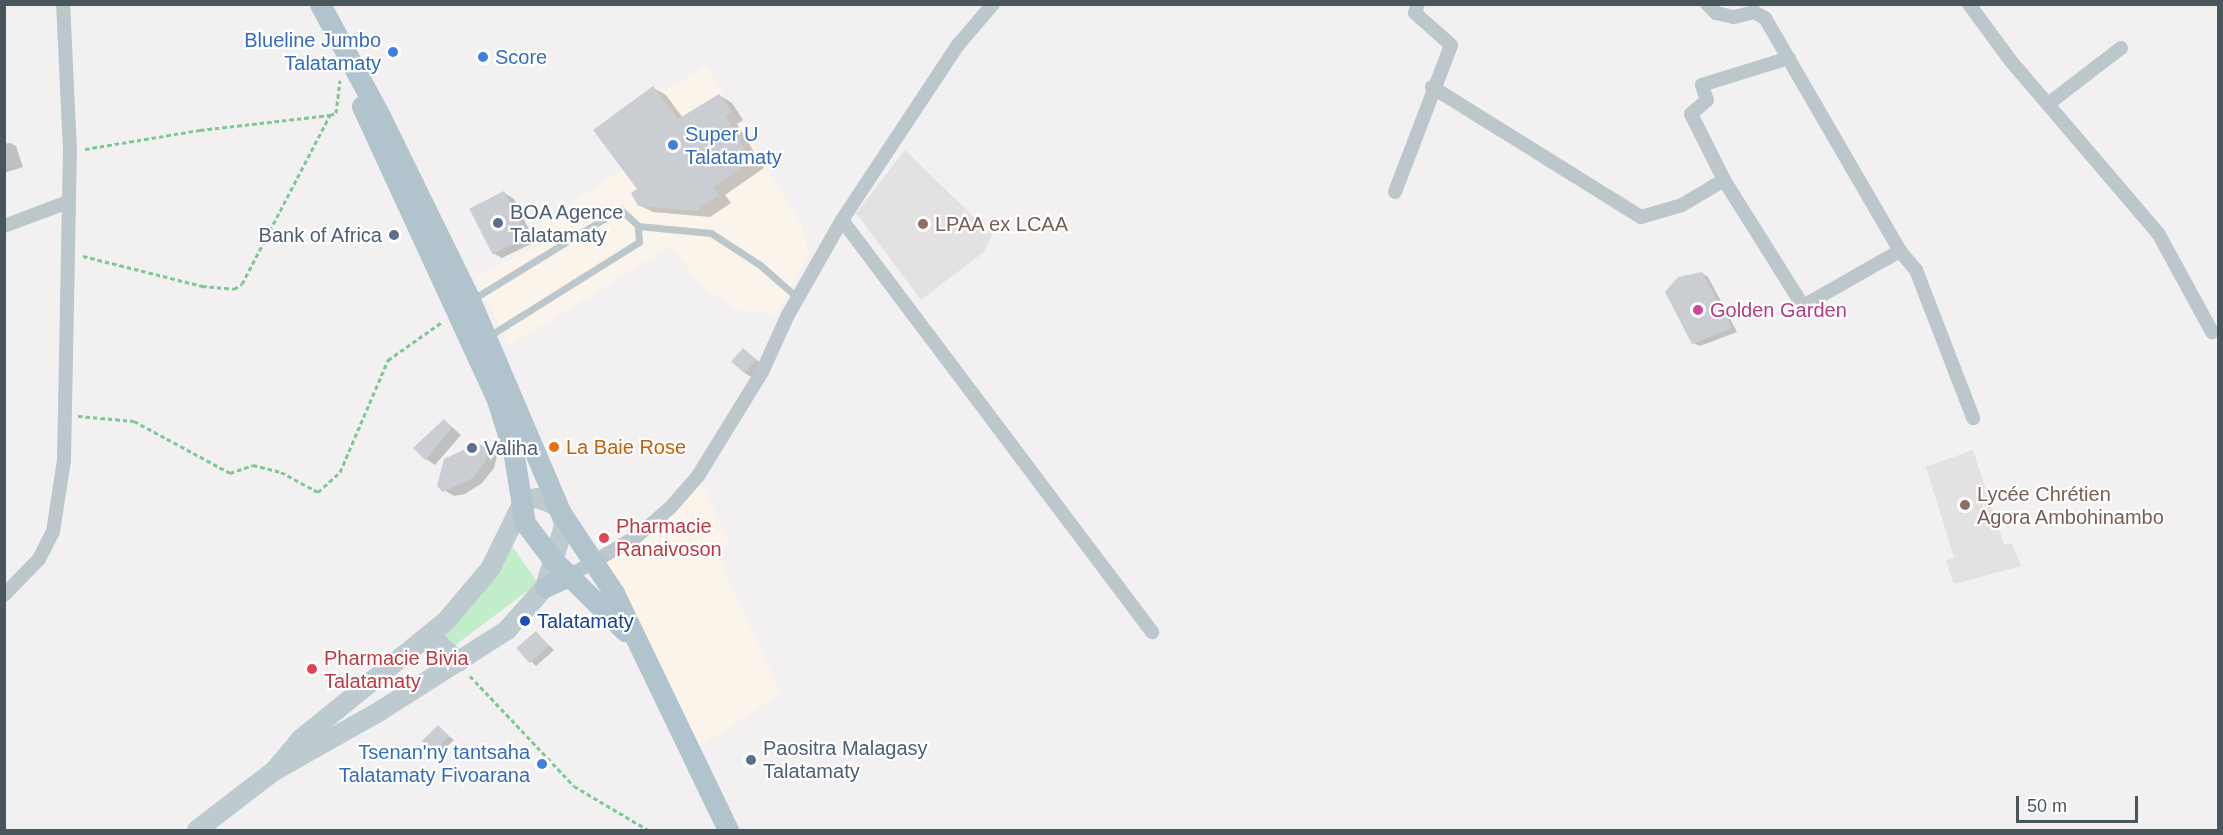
<!DOCTYPE html>
<meta charset="utf-8">
<style>
body{margin:0}
#map{position:relative;width:2223px;height:835px;overflow:hidden;background:#f2f0f0;font-family:Helvetica,sans-serif}
div>[style]{position:absolute}
.commercial>*{inset:0;background:#fbf4eb}
.education>*{inset:0;background:#e3e1e1}
.green>*{inset:0;background:#c1edca}
.shadow>*{inset:0;background:#0003}
.building>*{inset:0;background:#caced2;transform-origin:0 0}
.path>*{height:3px;margin-top:-1.5px;transform-origin:0;background:repeating-linear-gradient(90deg,#7bc995 0 4.5px,transparent 0 7.5px)}
.service>*{height:7px;margin:-3.5px;padding:0 3.5px;transform-origin:3.5px;border-radius:3.5px;background:#bcc7cc}
.minor>*{height:14px;margin:-7px;padding:0 7px;transform-origin:7px;border-radius:7px;background:#bcc7cc}
.secondary>*{height:20px;margin:-10px;padding:0 10px;transform-origin:10px;border-radius:10px;background:#bdcad0}
.primary>*{height:21px;margin:-10.5px;padding:0 10.5px;transform-origin:10.5px;border-radius:10.5px;background:#b1c4cd}
.dots>*{width:16px;height:16px;translate:-50% -50%;box-sizing:border-box;border:3px solid #fff;border-radius:50%}
span{translate:-50% -50%;white-space:nowrap;text-align:center;line-height:1.15;-webkit-text-stroke:4.5px #fff;paint-order:stroke}
.shop-label{font-size:20px;color:#366cbe}
.right{translate:-100% -50%;text-align:right}
.left{translate:0 -50%;text-align:left}
.service-label{font-size:20px;color:#4e5e75}
.education-label{font-size:20px;color:#785e54}
.hotel-label{font-size:20px;color:#b23c85}
.food-label{font-size:20px;color:#c56008}
.health-label{font-size:20px;color:#be3a42}
.transit-label{font-size:20px;color:#164399}
.frame{position:absolute;inset:0;border:6px solid #49565c;pointer-events:none}
.scale{position:absolute;left:2016px;top:796px;width:122px;height:27px;box-sizing:border-box;border:3px solid #49565c;border-top:0;padding-left:8px;font-size:18px;line-height:21px;white-space:nowrap;color:#49565c;-webkit-text-stroke:4px #fff;paint-order:stroke}
</style>
<div id="map">
<div class="commercial">
<div style="clip-path:polygon(706px 66px,800px 223px,809px 253px,776px 314px,739px 310px,702px 287px,671px 246px,509px 346px,476px 276px,547px 242px,541px 223px,622px 170px,593px 130px,653px 86px,659px 94px)"></div>
<div style="clip-path:polygon(698px 476px,729px 541px,716px 552px,781px 694px,690px 753px,595px 562px,636px 537px)"></div>
</div>
<div class="education">
<div style="clip-path:polygon(905px 150px,992px 235px,985px 251px,921px 300px,856px 213px)"></div>
<div style="clip-path:polygon(1973px 450px,2004px 544px,2012px 544px,2021px 566px,1954px 584px,1946px 561px,1954px 557px,1926px 467px)"></div>
</div>
<div class="green">
<div style="clip-path:polygon(511px 545px,538px 583px,454px 646px,437px 628px)"></div>
</div>
<div class="shadow">
<div style="clip-path:polygon(653px 88px,666px 95px,683px 118px,719px 95px,732px 103px,743px 120px,737px 124px,764px 168px,725px 195px,731px 203px,710px 217px,653px 212px,639px 205px)"></div>
<div style="clip-path:polygon(10px 143px,16px 146px,23px 167px,4px 173px,4px 144px)"></div>
<div style="clip-path:polygon(504px 193px,514px 199px,535px 242px,502px 258px,493px 253px)"></div>
<div style="clip-path:polygon(1702px 273px,1708px 277px,1737px 332px,1700px 346px,1693px 343px)"></div>
<div style="clip-path:polygon(744px 350px,762px 364px,751px 377px,745px 373px)"></div>
<div style="clip-path:polygon(444px 420px,461px 435px,435px 465px,426px 459px)"></div>
<div style="clip-path:polygon(478px 444px,497px 456px,494px 468px,482px 483px,465px 494px,454px 496px,444px 490px)"></div>
<div style="clip-path:polygon(536px 633px,554px 650px,536px 666px,518px 648px)"></div>
<div style="clip-path:polygon(438px 727px,454px 740px,438px 755px,423px 741px)"></div>
</div>
<div class="building">
<div style="clip-path:polygon(653px 86px,678px 119px,719px 94px,732px 112px,725px 116px,752px 161px,713px 187px,719px 195px,696px 211px,638px 206px,631px 193px,637px 189px,593px 130px)"></div>
<div style="left:504px;top:191px;width:51px;height:39px;rotate:63deg"></div>
<div style="clip-path:polygon(1702px 272px,1732px 328px,1692px 344px,1665px 292px,1678px 277px)"></div>
<div style="left:743px;top:348px;width:18px;height:18px;rotate:41deg"></div>
<div style="clip-path:polygon(444px 419px,452px 428px,425px 460px,413px 448px)"></div>
<div style="clip-path:polygon(478px 443px,488px 449px,485px 462px,473px 478px,443px 492px,437px 486px,444px 459px)"></div>
<div style="left:536px;top:631px;width:20px;height:26px;rotate:49deg"></div>
<div style="left:438px;top:725px;width:16px;height:23px;rotate:45deg"></div>
</div>
<div class="path">
<div style="left:85px;top:149px;width:117px;rotate:-9.4deg"></div>
<div style="left:200px;top:130px;width:131px;rotate:-6.6deg"></div>
<div style="left:330px;top:115px;width:6px;rotate:-18deg"></div>
<div style="left:336px;top:113px;width:33px;rotate:-83deg"></div>
<div style="left:83px;top:256px;width:123px;rotate:14.1deg"></div>
<div style="left:202px;top:286px;width:32px;rotate:5deg"></div>
<div style="left:234px;top:289px;width:9px;rotate:-32deg"></div>
<div style="left:242px;top:284px;width:191px;rotate:-62.5deg"></div>
<div style="left:78px;top:416px;width:56px;rotate:5.1deg"></div>
<div style="left:134px;top:421px;width:109px;rotate:28.4deg"></div>
<div style="left:230px;top:473px;width:24px;rotate:-19deg"></div>
<div style="left:253px;top:465px;width:29px;rotate:14deg"></div>
<div style="left:281px;top:472px;width:42px;rotate:28.4deg"></div>
<div style="left:318px;top:492px;width:30px;rotate:-42deg"></div>
<div style="left:340px;top:472px;width:122px;rotate:-66.8deg"></div>
<div style="left:388px;top:360px;width:66px;rotate:-35.1deg"></div>
<div style="left:470px;top:676px;width:151px;rotate:46.6deg"></div>
<div style="left:574px;top:786px;width:86px;rotate:30.7deg"></div>
</div>
<div class="service">
<div style="left:473px;top:299px;width:172px;rotate:-31.5deg"></div>
<div style="left:620px;top:209px;width:25px;rotate:43deg"></div>
<div style="left:638px;top:226px;width:73px;rotate:5.5deg"></div>
<div style="left:711px;top:233px;width:59px;rotate:33.1deg"></div>
<div style="left:760px;top:265px;width:50px;rotate:41deg"></div>
<div style="left:489px;top:336px;width:177px;rotate:-32.1deg"></div>
<div style="left:639px;top:242px;width:16px;rotate:-94deg"></div>
</div>
<div class="minor">
<div style="left:1707px;top:4px;width:13px;rotate:45deg"></div>
<div style="left:1716px;top:13px;width:18px;rotate:13deg"></div>
<div style="left:1734px;top:17px;width:21px;rotate:-14deg"></div>
<div style="left:1754px;top:12px;width:13px;rotate:29deg"></div>
<div style="left:1765px;top:18px;width:269px;rotate:59.9deg"></div>
<div style="left:1900px;top:251px;width:25px;rotate:50deg"></div>
<div style="left:1916px;top:270px;width:159px;rotate:68.9deg"></div>
<div style="left:1969px;top:4px;width:69px;rotate:53.8deg"></div>
<div style="left:2010px;top:60px;width:228px;rotate:49.5deg"></div>
<div style="left:2158px;top:233px;width:113px;rotate:61.4deg"></div>
<div style="left:1789px;top:58px;width:91px;rotate:162.8deg"></div>
<div style="left:1702px;top:85px;width:16px;rotate:72deg"></div>
<div style="left:1707px;top:100px;width:21px;rotate:139deg"></div>
<div style="left:1691px;top:114px;width:74px;rotate:63.4deg"></div>
<div style="left:1724px;top:180px;width:149px;rotate:57.9deg"></div>
<div style="left:1803px;top:306px;width:112px;rotate:-29.6deg"></div>
<div style="left:1432px;top:87px;width:246px;rotate:31.9deg"></div>
<div style="left:1641px;top:217px;width:43px;rotate:-16.3deg"></div>
<div style="left:1682px;top:205px;width:49px;rotate:-30.8deg"></div>
<div style="left:2048px;top:104px;width:92px;rotate:-37.5deg"></div>
<div style="left:1395px;top:192px;width:157px;rotate:-69.1deg"></div>
<div style="left:1451px;top:45px;width:48px;rotate:-138.4deg"></div>
<div style="left:1415px;top:13px;width:9px;rotate:-72deg"></div>
<div style="left:842px;top:220px;width:516px;rotate:53.04deg"></div>
<div style="left:4px;top:226px;width:68px;rotate:-20.6deg"></div>
<div style="left:571px;top:575px;width:75px;rotate:-30.3deg"></div>
<div style="left:636px;top:537px;width:45px;rotate:-40.5deg"></div>
<div style="left:670px;top:508px;width:43px;rotate:-48.8deg"></div>
<div style="left:698px;top:476px;width:122px;rotate:-58.4deg"></div>
<div style="left:762px;top:372px;width:63px;rotate:-65.5deg"></div>
<div style="left:788px;top:315px;width:109px;rotate:-60.4deg"></div>
<div style="left:842px;top:220px;width:210px;rotate:-56.5deg"></div>
<div style="left:958px;top:45px;width:54px;rotate:-49.5deg"></div>
<div style="left:4px;top:595px;width:50px;rotate:-45.8deg"></div>
<div style="left:39px;top:559px;width:30px;rotate:-63deg"></div>
<div style="left:53px;top:532px;width:73px;rotate:-81.3deg"></div>
<div style="left:64px;top:460px;width:309px;rotate:-88.9deg"></div>
<div style="left:70px;top:151px;width:147px;rotate:-92.7deg"></div>
</div>
<div class="secondary">
<div style="left:429px;top:635px;width:40px;rotate:42deg"></div>
<div style="left:197px;top:830px;width:97px;rotate:-37.5deg"></div>
<div style="left:274px;top:771px;width:122px;rotate:-29.5deg"></div>
<div style="left:380px;top:711px;width:151px;rotate:-32.5deg"></div>
<div style="left:507px;top:630px;width:57px;rotate:-48.5deg"></div>
<div style="left:545px;top:587px;width:64px;rotate:-72.7deg"></div>
<div style="left:564px;top:526px;width:13px;rotate:-103deg"></div>
<div style="left:561px;top:513px;width:10px;rotate:-127deg"></div>
<div style="left:555px;top:505px;width:18px;rotate:-158deg"></div>
<div style="left:538px;top:498px;width:14px;rotate:172deg"></div>
<div style="left:524px;top:500px;width:77px;rotate:116.2deg"></div>
<div style="left:490px;top:569px;width:68px;rotate:130.2deg"></div>
<div style="left:446px;top:621px;width:187px;rotate:140.9deg"></div>
<div style="left:301px;top:739px;width:42px;rotate:130.2deg"></div>
</div>
<div class="primary">
<div style="left:320px;top:4px;width:129px;rotate:61.8deg"></div>
<div style="left:381px;top:118px;width:203px;rotate:63.9deg"></div>
<div style="left:470px;top:300px;width:232px;rotate:66.9deg"></div>
<div style="left:561px;top:513px;width:96px;rotate:56.5deg"></div>
<div style="left:614px;top:593px;width:263px;rotate:64.3deg"></div>
<div style="left:362px;top:106px;width:324px;rotate:65.3deg"></div>
<div style="left:497px;top:400px;width:52px;rotate:72.3deg"></div>
<div style="left:513px;top:450px;width:74px;rotate:80.7deg"></div>
<div style="left:525px;top:523px;width:48px;rotate:52.7deg"></div>
<div style="left:554px;top:561px;width:100px;rotate:44.6deg"></div>
<div style="left:545px;top:587px;width:29px;rotate:-25deg"></div>
</div>
<div class="dots">
<div style="left:393px;top:52px;background:#3f7fe0"></div>
<div style="left:483px;top:57px;background:#3f7fe0"></div>
<div style="left:673px;top:145px;background:#3f7fe0"></div>
<div style="left:498px;top:223px;background:#5c6f8a"></div>
<div style="left:923px;top:224px;background:#8d6e63"></div>
<div style="left:394px;top:235px;background:#5c6f8a"></div>
<div style="left:1698px;top:310px;background:#d1479c"></div>
<div style="left:554px;top:447px;background:#e8710a"></div>
<div style="left:472px;top:448px;background:#5c6f8a"></div>
<div style="left:1965px;top:505px;background:#8d6e63"></div>
<div style="left:604px;top:538px;background:#e0444e"></div>
<div style="left:525px;top:621px;background:#1a4fb4"></div>
<div style="left:312px;top:669px;background:#e0444e"></div>
<div style="left:751px;top:760px;background:#5c6f8a"></div>
<div style="left:542px;top:764px;background:#3f7fe0"></div>
</div>
<div class="shop-label">
<span class="right" style="left:381px;top:52px">Blueline Jumbo<br>Talatamaty</span>
<span class="left" style="left:495px;top:57px">Score</span>
<span class="left" style="left:685px;top:146px">Super U<br>Talatamaty</span>
<span class="right" style="left:530px;top:764px">Tsenan'ny tantsaha<br>Talatamaty Fivoarana</span>
</div>
<div class="service-label">
<span class="left" style="left:510px;top:224px">BOA Agence<br>Talatamaty</span>
<span class="right" style="left:382px;top:235px">Bank of Africa</span>
<span class="left" style="left:484px;top:448px">Valiha</span>
<span class="left" style="left:763px;top:760px">Paositra Malagasy<br>Talatamaty</span>
</div>
<div class="education-label">
<span class="left" style="left:935px;top:224px">LPAA ex LCAA</span>
<span class="left" style="left:1977px;top:506px">Lycée Chrétien<br>Agora Ambohinambo</span>
</div>
<div class="hotel-label">
<span class="left" style="left:1710px;top:310px">Golden Garden</span>
</div>
<div class="food-label">
<span class="left" style="left:566px;top:447px">La Baie Rose</span>
</div>
<div class="health-label">
<span class="left" style="left:616px;top:538px">Pharmacie<br>Ranaivoson</span>
<span class="left" style="left:324px;top:670px">Pharmacie Bivia<br>Talatamaty</span>
</div>
<div class="transit-label">
<span class="left" style="left:537px;top:621px">Talatamaty</span>
</div>
<div class="frame"></div>
<div class="scale">50 m</div>
</div>
